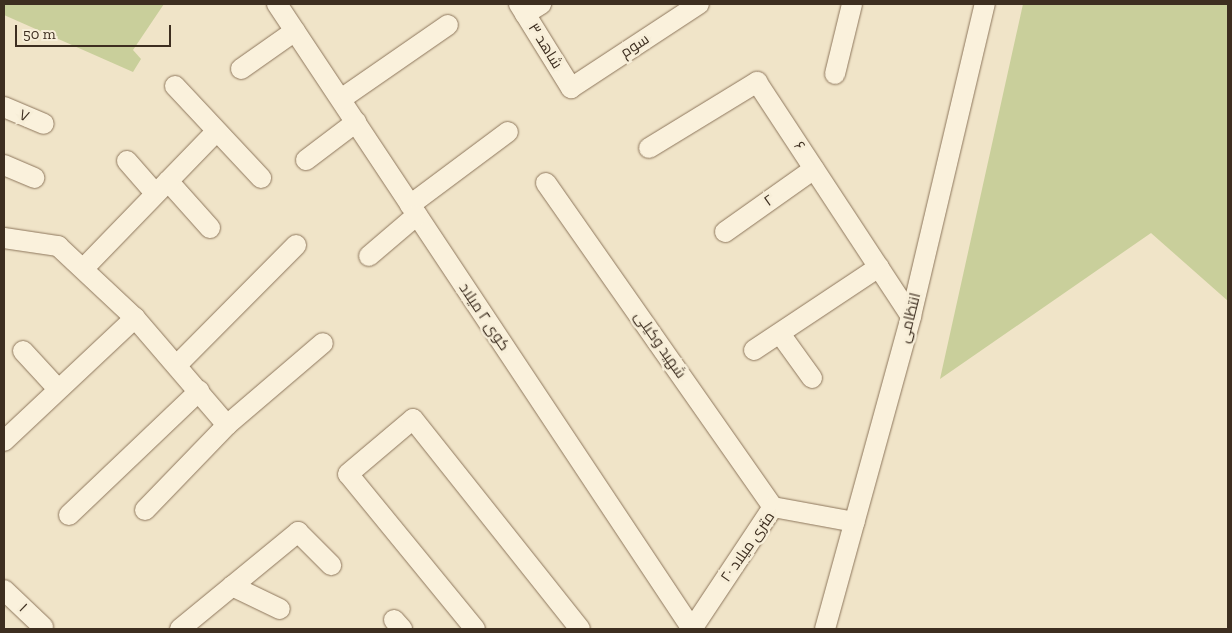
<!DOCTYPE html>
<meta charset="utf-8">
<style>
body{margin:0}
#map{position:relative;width:1232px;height:633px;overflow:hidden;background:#f0e4c8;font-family:"Zilla Slab",Cairo,serif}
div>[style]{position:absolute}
.green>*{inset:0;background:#c9cf9b}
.roads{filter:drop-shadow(0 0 1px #8d765c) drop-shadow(0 0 1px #8d765c)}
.minor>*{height:20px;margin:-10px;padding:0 10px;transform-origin:10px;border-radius:10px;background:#faf1dc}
span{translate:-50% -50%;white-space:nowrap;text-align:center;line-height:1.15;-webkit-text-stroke:5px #f7eed8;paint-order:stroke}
.street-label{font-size:15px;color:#3d2e20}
.frame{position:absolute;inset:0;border:5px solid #3d2e20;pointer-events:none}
.scale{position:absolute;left:15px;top:25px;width:156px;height:22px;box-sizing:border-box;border:2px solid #3d2e20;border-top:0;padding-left:6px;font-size:15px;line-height:18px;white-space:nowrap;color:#3d2e20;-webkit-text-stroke:4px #f7eed8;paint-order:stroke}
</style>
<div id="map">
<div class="green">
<div style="clip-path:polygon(4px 4px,164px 4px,133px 50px,141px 59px,133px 72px,4px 15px)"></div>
<div style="clip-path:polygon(1023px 4px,1228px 4px,1228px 301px,1151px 233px,940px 379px)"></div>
</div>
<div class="roads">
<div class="minor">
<div style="left:277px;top:4px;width:750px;rotate:56.42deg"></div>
<div style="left:519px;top:4px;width:99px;rotate:58.2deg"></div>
<div style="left:571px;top:88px;width:153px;rotate:-33.3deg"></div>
<div style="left:525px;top:14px;width:19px;rotate:-32deg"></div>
<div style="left:241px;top:69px;width:66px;rotate:-35.1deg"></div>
<div style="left:835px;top:74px;width:72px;rotate:-76.3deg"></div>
<div style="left:175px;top:86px;width:126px;rotate:46.9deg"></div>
<div style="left:341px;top:99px;width:130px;rotate:-34.7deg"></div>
<div style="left:4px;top:107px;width:43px;rotate:23deg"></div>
<div style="left:649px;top:148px;width:127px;rotate:-31.4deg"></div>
<div style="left:757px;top:82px;width:280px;rotate:56.7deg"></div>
<div style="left:306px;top:160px;width:63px;rotate:-37.2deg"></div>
<div style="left:127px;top:161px;width:41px;rotate:48.9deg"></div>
<div style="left:4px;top:165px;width:33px;rotate:23deg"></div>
<div style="left:168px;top:181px;width:63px;rotate:48.2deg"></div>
<div style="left:546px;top:183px;width:396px;rotate:55deg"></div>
<div style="left:410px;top:205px;width:122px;rotate:-36.7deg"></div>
<div style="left:725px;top:232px;width:109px;rotate:-35.3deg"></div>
<div style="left:4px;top:238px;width:55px;rotate:8.4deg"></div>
<div style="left:58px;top:246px;width:105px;rotate:43.1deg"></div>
<div style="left:135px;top:318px;width:141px;rotate:49.3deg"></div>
<div style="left:369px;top:256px;width:63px;rotate:-40.5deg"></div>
<div style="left:84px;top:268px;width:190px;rotate:-45.9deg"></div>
<div style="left:781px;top:335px;width:53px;rotate:54.2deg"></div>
<div style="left:754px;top:350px;width:150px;rotate:-33.6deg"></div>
<div style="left:23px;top:351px;width:50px;rotate:47.4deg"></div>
<div style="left:177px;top:365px;width:169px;rotate:-45.2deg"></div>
<div style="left:4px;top:441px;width:180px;rotate:-43.2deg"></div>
<div style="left:145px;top:510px;width:118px;rotate:-46deg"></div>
<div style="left:227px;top:425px;width:126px;rotate:-40.5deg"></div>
<div style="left:69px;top:515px;width:180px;rotate:-43.6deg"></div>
<div style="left:232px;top:586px;width:53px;rotate:25.6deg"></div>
<div style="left:4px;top:590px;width:54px;rotate:43.5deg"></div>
<div style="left:394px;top:620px;width:12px;rotate:48deg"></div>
<div style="left:180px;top:629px;width:153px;rotate:-39.4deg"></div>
<div style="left:298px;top:532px;width:47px;rotate:45deg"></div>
<div style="left:475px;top:629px;width:200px;rotate:-129.3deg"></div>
<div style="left:348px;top:474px;width:85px;rotate:-40.2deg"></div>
<div style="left:413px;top:419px;width:268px;rotate:51.5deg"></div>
<div style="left:692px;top:629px;width:146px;rotate:-56.4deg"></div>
<div style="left:773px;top:507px;width:83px;rotate:10.4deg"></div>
<div style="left:825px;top:629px;width:325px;rotate:-74.6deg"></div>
<div style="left:911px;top:316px;width:321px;rotate:-76.7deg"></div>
</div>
</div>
<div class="street-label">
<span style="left:545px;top:46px;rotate:58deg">شاهد ۳</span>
<span style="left:635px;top:46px;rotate:-33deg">سوم</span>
<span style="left:24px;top:116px;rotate:23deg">۷</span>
<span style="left:799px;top:146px;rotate:57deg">۶</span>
<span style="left:769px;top:201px;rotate:-35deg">۲</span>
<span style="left:484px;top:317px;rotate:56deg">کوی ۲ میلاد</span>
<span style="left:910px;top:318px;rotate:-76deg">انتظامی</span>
<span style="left:660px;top:345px;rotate:55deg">شهید وکیلی</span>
<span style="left:748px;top:547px;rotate:-55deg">۲۰ متری میلاد</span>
<span style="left:23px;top:608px;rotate:44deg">۱</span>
</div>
<div class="frame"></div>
<div class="scale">50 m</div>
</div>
